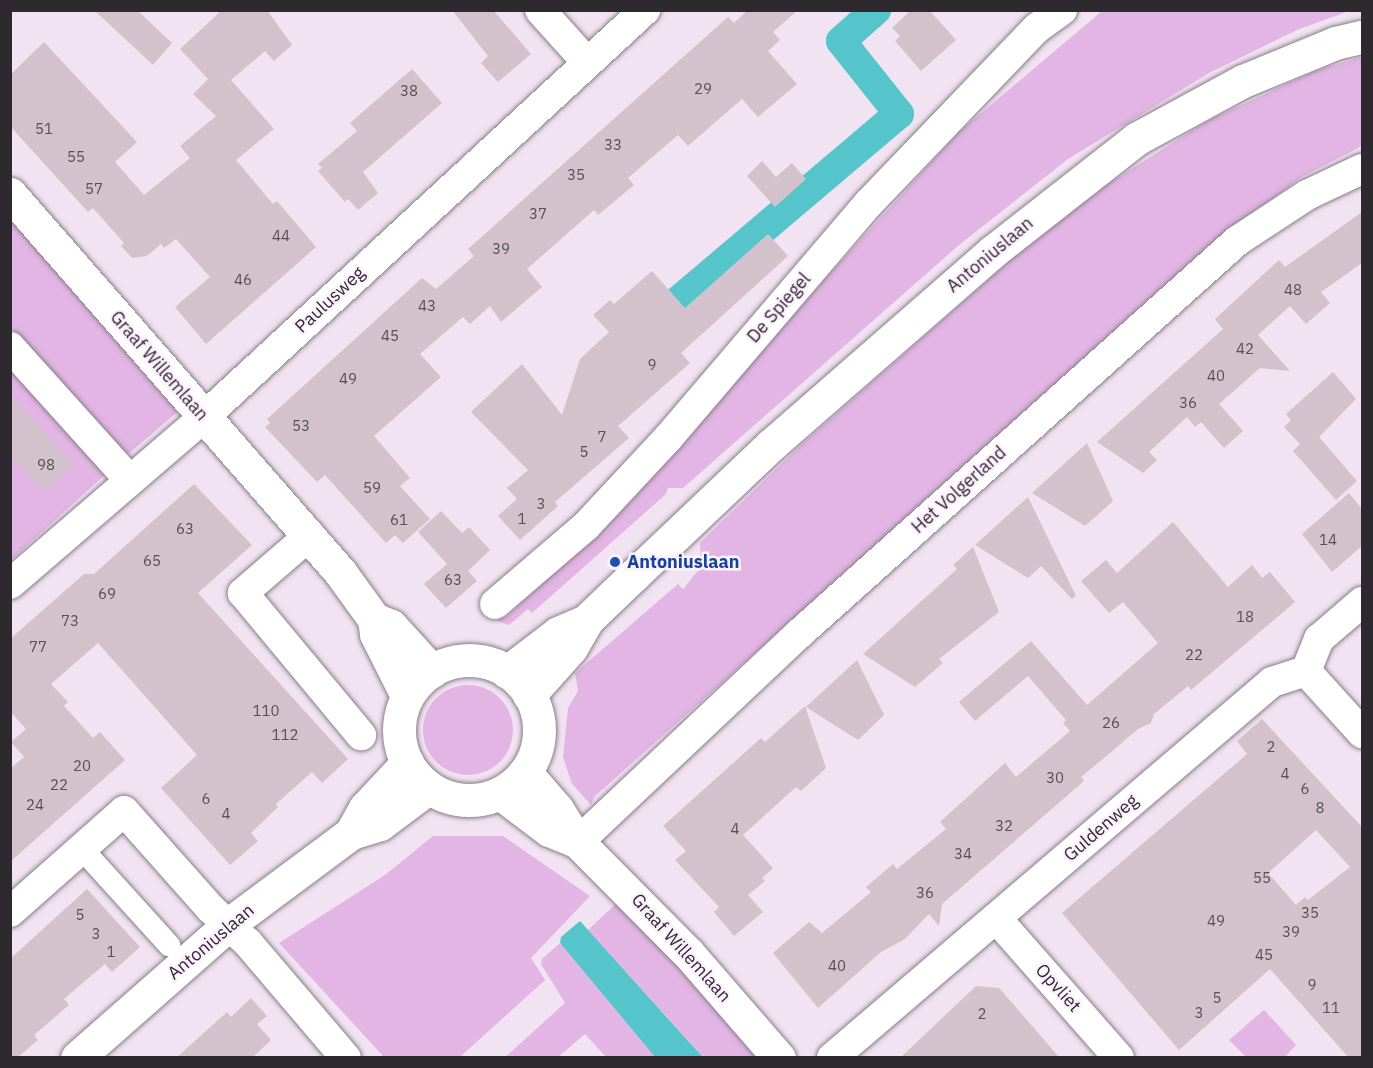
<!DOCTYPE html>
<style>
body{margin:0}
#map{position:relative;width:1373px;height:1068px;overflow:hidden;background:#f1e3f1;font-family:"IBM Plex Sans",sans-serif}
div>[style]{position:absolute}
.green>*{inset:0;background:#e2b5e4}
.round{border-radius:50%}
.water>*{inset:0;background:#55c4cb}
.canal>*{height:30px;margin:-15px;padding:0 15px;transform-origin:15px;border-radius:15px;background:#55c4cb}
.building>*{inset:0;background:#d3c2cb}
.roads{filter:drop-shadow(0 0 2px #8a7e8a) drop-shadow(0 0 2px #8a7e8a)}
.pedestrian>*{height:22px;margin:-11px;padding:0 11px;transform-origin:11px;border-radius:11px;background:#fff}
.minor>*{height:30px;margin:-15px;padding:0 15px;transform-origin:15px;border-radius:15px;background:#fff}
.tertiary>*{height:33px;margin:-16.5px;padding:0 16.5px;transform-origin:16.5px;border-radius:16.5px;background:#fff}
.secondary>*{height:33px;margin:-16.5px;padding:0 16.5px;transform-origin:16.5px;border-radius:16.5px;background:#fff}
.secondary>.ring{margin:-16.5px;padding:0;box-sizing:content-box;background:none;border:33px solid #fff;border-radius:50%}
.dots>*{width:16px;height:16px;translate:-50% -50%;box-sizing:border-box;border:3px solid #fef1ff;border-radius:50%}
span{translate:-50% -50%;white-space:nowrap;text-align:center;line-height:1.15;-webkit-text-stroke:5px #fef1ff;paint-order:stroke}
.number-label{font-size:15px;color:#574f55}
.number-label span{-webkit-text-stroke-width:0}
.street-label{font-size:18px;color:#2e292e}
.transit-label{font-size:18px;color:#164399;font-weight:700}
.left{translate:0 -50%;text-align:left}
.frame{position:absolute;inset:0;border:12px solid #2e292e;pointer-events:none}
</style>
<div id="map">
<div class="green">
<div style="clip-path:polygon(1102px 11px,1349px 11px,1297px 30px,1209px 73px,1068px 159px,959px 245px,683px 488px,668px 488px,666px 494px,532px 613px,528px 609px,509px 625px,497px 621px,500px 611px,506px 617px,632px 500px,637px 494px,626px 497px,959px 132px)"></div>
<div style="clip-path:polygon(1362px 57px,1362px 146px,1300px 178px,1217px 240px,594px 797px,591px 805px,572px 784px,563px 757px,568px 708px,578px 691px,575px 673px,678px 584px,683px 589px,701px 567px,700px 543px,800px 446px,1033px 240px,1103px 187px,1209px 120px,1315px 71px)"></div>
<div style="clip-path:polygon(10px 217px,182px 408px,125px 457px,11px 328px)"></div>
<div style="clip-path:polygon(10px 360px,108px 472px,11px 560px,10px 560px)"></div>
<div class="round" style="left:423px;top:685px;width:90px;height:90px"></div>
<div style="clip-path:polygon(433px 836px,503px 836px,590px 896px,531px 958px,545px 980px,460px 1057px,384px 1057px,279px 943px,385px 875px)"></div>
<div style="clip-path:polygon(621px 899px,759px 1057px,703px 1057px,588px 930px)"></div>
<div style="clip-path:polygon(560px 943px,655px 1057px,606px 1057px,585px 1034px,558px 1057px,504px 1058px,565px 1003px,541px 964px,542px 959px)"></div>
<div style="clip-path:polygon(1264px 1010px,1296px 1045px,1285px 1057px,1246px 1057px,1229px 1040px)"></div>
</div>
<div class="water">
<div style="clip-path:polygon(580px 921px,689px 1042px,703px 1057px,655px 1057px,560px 943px,561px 937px)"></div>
</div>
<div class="canal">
<div style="left:664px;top:313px;width:308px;rotate:-40.3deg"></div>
<div style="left:899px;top:114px;width:93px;rotate:-128.5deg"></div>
<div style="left:841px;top:41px;width:47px;rotate:-41.5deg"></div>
</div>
<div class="building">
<div style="clip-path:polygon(94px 10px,137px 10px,172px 43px,153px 65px)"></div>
<div style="clip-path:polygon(222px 10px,267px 10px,292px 45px,274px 61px,265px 51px,231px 80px,274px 129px,236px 160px,273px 204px,277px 201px,316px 247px,206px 344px,175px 307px,210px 277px,176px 239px,164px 248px,161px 244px,147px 256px,132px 258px,121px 246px,124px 243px,93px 208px,88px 212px,10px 126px,10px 75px,44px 42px,137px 142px,115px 162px,144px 195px,190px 158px,180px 146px,216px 116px,193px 94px,208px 79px,180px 49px)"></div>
<div style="clip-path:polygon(452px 10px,493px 10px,531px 54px,498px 82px,481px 63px,488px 56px)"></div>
<div style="clip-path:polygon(748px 10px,798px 10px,773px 32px,780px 40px,768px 51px,797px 84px,758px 117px,742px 99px,688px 146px,678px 135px,628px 178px,634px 185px,598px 215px,594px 210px,527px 269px,542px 287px,501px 322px,490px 306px,470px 324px,463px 317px,420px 354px,441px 377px,374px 436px,410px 478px,400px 486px,430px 519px,403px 543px,395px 535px,386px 543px,325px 475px,317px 482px,265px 427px,270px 423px,267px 419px,422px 278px,436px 289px,474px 256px,468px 249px,728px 17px,734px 23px)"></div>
<div style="clip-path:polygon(911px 10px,929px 10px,956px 40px,921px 71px,895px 41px,900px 36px,892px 28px)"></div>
<div style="clip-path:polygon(412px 69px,442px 103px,363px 172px,378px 193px,358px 210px,348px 199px,345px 202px,318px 171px,322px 168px,318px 164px,357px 131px,350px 123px)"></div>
<div style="clip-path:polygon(762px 161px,776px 177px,792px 163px,806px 179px,775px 207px,747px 176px)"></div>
<div style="clip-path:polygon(1362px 212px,1362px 263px,1321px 292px,1330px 303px,1306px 324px,1290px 306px,1258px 335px,1290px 371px,1260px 368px,1219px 404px,1243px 431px,1224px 448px,1201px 422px,1195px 427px,1187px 417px,1149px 452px,1157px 460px,1143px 473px,1097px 442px,1223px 329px,1215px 319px,1279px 260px,1285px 267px)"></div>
<div style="clip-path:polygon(768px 234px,788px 256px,681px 353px,690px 363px,618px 426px,629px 438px,555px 502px,558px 506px,520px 540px,498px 516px,517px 499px,507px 488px,528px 470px,471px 412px,522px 364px,562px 415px,580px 359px,609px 332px,593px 315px,610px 300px,614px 304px,652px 271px,685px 308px)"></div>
<div style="clip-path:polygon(1333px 372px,1356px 399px,1319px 437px,1357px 481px,1336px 500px,1293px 451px,1300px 444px,1284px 427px,1291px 420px,1286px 414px)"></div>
<div style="clip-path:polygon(10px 395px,75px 465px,44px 492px,10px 455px)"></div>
<div style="clip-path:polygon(1087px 443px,1113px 501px,1085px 526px,1032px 493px)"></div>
<div style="clip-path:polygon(194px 484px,252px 545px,198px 593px,348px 759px,322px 783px,312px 772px,276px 804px,278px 807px,251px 833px,258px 841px,230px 865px,161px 788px,197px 755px,98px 643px,51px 684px,68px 702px,64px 706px,93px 738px,100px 732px,125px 760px,10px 862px,10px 769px,24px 757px,11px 742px,26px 729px,10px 711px,10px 639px,84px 574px,94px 574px)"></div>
<div style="clip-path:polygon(1349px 493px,1362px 509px,1362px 546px,1332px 572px,1302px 534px)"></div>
<div style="clip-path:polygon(1028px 497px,1076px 596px,1072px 599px,1041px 566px,1028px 578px,975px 545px)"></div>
<div style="clip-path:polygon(441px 511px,462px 533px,469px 527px,490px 550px,468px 571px,477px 581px,446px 608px,424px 584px,447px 564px,418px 532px)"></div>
<div style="clip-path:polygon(1173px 522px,1228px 587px,1252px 565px,1262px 578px,1270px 572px,1295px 602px,1191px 690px,1188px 686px,1154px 714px,1151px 723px,1138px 729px,1104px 758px,1081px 777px,1084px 781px,942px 904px,939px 926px,929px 914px,905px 939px,881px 952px,818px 1008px,773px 953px,809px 922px,822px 933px,871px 892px,866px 887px,893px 864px,897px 869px,946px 829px,940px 822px,1005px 763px,1016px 777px,1070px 731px,1063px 723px,1066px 720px,1028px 676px,975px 721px,959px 702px,1031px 641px,1087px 705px,1158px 643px,1123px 602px,1109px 613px,1081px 581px,1106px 560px,1117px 573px)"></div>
<div style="clip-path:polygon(973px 547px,999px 612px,939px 659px,943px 663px,915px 687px,863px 654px,957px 569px,953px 565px)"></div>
<div style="clip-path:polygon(857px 660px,884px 715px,858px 740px,806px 707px)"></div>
<div style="clip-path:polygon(805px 706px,826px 768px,801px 791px,796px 787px,743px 835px,773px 868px,762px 878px,765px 881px,748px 895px,763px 912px,734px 936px,714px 912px,719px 907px,675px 860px,686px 851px,663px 826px,761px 738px,765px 742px)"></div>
<div style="clip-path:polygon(evenodd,1262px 719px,1362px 827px,1362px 1058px,1349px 1058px,1270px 969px,1179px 1050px,1062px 913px,1247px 754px,1237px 741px,1262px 719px,1316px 830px,1350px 867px,1308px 900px,1305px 897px,1296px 905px,1268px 873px,1316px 830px)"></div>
<div style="clip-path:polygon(87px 889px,140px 947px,112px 972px,105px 964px,64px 999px,69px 1005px,34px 1035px,38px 1040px,17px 1058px,10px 1058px,10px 959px)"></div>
<div style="clip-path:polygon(976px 986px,999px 988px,1060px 1058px,900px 1058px)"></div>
<div style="clip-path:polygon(251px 998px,267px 1016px,257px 1024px,271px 1040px,252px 1058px,176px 1058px,227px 1012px,231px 1017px)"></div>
</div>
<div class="roads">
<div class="pedestrian">
<div style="left:82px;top:849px;width:130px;rotate:47.8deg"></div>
</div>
<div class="minor">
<div style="left:540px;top:10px;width:69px;rotate:48deg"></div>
<div style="left:10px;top:347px;width:178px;rotate:48deg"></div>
<div style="left:310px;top:535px;width:89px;rotate:139.1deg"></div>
<div style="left:243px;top:593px;width:185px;rotate:50.3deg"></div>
<div style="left:10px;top:584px;width:255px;rotate:-40.7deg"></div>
<div style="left:203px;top:418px;width:602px;rotate:-42.71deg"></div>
<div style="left:495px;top:604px;width:120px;rotate:-40.6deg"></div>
<div style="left:586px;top:526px;width:120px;rotate:-47deg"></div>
<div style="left:668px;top:438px;width:308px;rotate:-49.5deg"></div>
<div style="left:868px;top:204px;width:244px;rotate:-46.2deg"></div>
<div style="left:1037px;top:28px;width:31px;rotate:-36deg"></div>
<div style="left:1306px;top:671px;width:84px;rotate:47.9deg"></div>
<div style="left:578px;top:842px;width:305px;rotate:-43.3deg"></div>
<div style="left:800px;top:633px;width:587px;rotate:-41.89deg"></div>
<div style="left:1237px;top:241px;width:84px;rotate:-33.3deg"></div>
<div style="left:1307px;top:195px;width:61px;rotate:-25.3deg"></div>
<div style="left:10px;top:912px;width:152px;rotate:-41.5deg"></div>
<div style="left:124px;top:811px;width:130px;rotate:48.4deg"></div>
<div style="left:210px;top:908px;width:52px;rotate:42.6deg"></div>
<div style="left:248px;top:943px;width:151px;rotate:49.6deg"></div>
<div style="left:996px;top:918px;width:186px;rotate:48.7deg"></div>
<div style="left:832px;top:1058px;width:579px;rotate:-40.52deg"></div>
<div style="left:1272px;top:682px;width:36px;rotate:-18deg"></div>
<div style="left:1306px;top:671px;width:35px;rotate:-68deg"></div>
<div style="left:1319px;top:639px;width:57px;rotate:-40.7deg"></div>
</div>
<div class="tertiary">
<div style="left:10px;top:194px;width:502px;rotate:48.88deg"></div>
<div style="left:340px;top:572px;width:58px;rotate:54.1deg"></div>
<div style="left:374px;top:619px;width:15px;rotate:82deg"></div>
<div style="left:376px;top:634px;width:69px;rotate:63.4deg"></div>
<div style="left:374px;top:619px;width:18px;rotate:22deg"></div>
<div style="left:391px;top:626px;width:61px;rotate:47.7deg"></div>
<div style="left:525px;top:772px;width:49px;rotate:49.1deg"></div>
<div style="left:557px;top:809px;width:39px;rotate:58deg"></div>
<div style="left:578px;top:842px;width:156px;rotate:45.3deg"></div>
<div style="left:688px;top:953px;width:139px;rotate:49.1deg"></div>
<div style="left:500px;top:793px;width:61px;rotate:37.1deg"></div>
<div style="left:549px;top:830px;width:27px;rotate:22deg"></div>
</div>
<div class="secondary">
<div class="ring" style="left:399px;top:660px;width:107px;height:107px"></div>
<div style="left:507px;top:672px;width:64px;rotate:-37.4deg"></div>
<div style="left:558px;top:633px;width:30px;rotate:-23deg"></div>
<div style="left:529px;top:695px;width:63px;rotate:-48.2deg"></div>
<div style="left:571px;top:648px;width:32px;rotate:-60deg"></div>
<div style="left:587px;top:620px;width:65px;rotate:-43.8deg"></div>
<div style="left:634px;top:575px;width:189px;rotate:-43.5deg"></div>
<div style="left:771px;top:445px;width:293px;rotate:-41.1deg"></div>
<div style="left:992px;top:252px;width:183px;rotate:-38.1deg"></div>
<div style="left:1136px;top:139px;width:122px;rotate:-28.5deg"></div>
<div style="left:1243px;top:81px;width:100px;rotate:-22.4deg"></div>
<div style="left:1335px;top:43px;width:28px;rotate:-13deg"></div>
<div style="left:351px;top:833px;width:29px;rotate:-61deg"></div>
<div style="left:365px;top:808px;width:62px;rotate:-47deg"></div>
<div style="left:77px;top:1058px;width:203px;rotate:-41.4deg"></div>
<div style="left:229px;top:924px;width:152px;rotate:-36.7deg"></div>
<div style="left:351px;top:833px;width:30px;rotate:-17deg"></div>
<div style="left:380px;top:824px;width:60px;rotate:-36.9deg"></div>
</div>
</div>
<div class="dots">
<div style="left:615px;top:562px;background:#1a4fb4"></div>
</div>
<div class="number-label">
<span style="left:703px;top:89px">29</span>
<span style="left:409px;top:91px">38</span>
<span style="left:44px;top:129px">51</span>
<span style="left:613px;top:145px">33</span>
<span style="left:76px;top:157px">55</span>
<span style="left:576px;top:175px">35</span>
<span style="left:94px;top:189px">57</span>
<span style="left:538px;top:214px">37</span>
<span style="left:281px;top:236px">44</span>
<span style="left:501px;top:249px">39</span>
<span style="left:243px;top:280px">46</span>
<span style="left:1293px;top:290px">48</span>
<span style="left:427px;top:306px">43</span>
<span style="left:390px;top:336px">45</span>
<span style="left:1245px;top:349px">42</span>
<span style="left:652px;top:365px">9</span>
<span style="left:1216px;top:376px">40</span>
<span style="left:348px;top:379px">49</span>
<span style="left:1188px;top:403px">36</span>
<span style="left:301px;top:426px">53</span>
<span style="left:602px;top:437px">7</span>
<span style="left:584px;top:452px">5</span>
<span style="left:46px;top:465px">98</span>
<span style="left:372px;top:488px">59</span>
<span style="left:541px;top:504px">3</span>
<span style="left:522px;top:519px">1</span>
<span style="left:399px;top:520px">61</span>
<span style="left:185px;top:529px">63</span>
<span style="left:1328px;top:540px">14</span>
<span style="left:152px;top:561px">65</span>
<span style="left:453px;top:580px">63</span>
<span style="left:107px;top:594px">69</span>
<span style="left:1245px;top:617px">18</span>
<span style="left:70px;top:621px">73</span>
<span style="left:38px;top:647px">77</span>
<span style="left:1194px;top:655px">22</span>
<span style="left:266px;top:711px">110</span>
<span style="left:1111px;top:723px">26</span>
<span style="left:285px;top:735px">112</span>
<span style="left:1271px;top:747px">2</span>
<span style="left:82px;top:766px">20</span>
<span style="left:1285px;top:774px">4</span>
<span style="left:1055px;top:778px">30</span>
<span style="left:59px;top:785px">22</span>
<span style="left:1305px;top:789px">6</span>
<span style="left:206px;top:799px">6</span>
<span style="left:35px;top:805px">24</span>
<span style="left:1320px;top:808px">8</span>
<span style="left:226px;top:814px">4</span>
<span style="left:1004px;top:826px">32</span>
<span style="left:735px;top:829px">4</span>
<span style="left:963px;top:854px">34</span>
<span style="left:1262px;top:878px">55</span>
<span style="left:925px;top:893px">36</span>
<span style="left:1310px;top:913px">35</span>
<span style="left:80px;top:915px">5</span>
<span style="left:1216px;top:921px">49</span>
<span style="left:1291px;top:932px">39</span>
<span style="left:96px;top:934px">3</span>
<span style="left:111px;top:952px">1</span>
<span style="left:1264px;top:955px">45</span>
<span style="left:837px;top:966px">40</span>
<span style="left:1312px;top:985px">9</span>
<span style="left:1217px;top:998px">5</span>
<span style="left:1331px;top:1008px">11</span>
<span style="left:1199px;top:1013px">3</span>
<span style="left:982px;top:1014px">2</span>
</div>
<div class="street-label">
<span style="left:990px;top:255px;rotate:-40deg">Antoniuslaan</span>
<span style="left:330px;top:300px;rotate:-43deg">Paulusweg</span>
<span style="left:779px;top:308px;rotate:-49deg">De Spiegel</span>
<span style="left:159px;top:366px;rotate:49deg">Graaf Willemlaan</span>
<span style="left:959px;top:490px;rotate:-42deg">Het Volgerland</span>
<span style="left:1101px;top:828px;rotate:-41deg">Guldenweg</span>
<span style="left:211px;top:942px;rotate:-40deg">Antoniuslaan</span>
<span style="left:681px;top:948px;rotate:48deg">Graaf Willemlaan</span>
<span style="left:1058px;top:988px;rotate:48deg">Opvliet</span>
</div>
<div class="transit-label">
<span class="left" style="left:627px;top:562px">Antoniuslaan</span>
</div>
<div class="frame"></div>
</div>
